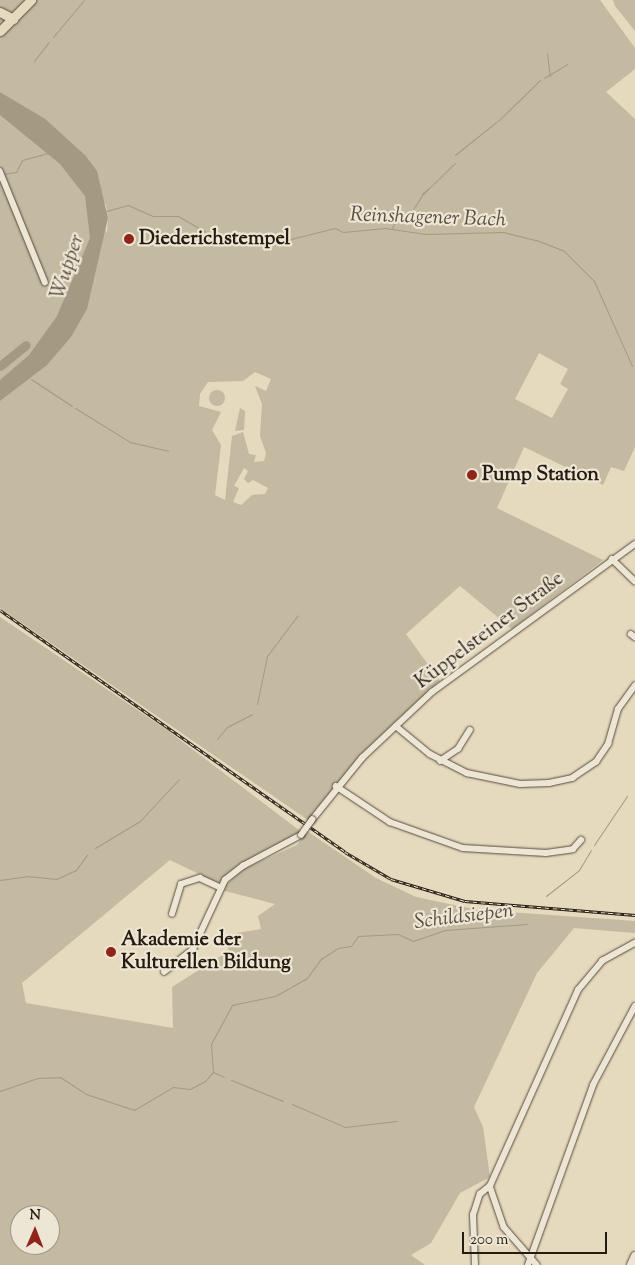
<!DOCTYPE html>
<meta charset="utf-8">
<style>
body{margin:0}
#map{position:relative;width:635px;height:1265px;overflow:hidden;background:#e5d9be;font-family:"Sorts Mill Goudy",serif}
div>[style]{position:absolute}
.green>*{inset:0;background:#c4b9a1}
.round{border-radius:50%}
.water>*{inset:0;background:#a49983}
.stream>*{height:1px;margin:-0.5px;padding:0 0.5px;transform-origin:0.5px;border-radius:0.5px;background:#a49983}
.river>*{height:9px;margin:-4.5px;padding:0 4.5px;transform-origin:4.5px;border-radius:4.5px;background:#a49983}
.roads{filter:drop-shadow(0 0 1px #554b3c) drop-shadow(0 0 1px #554b3c)}
.minor>*{height:5.5px;margin:-2.75px;padding:0 2.75px;transform-origin:2.75px;border-radius:2.75px;background:#eee6d5}
.secondary>*{height:8px;margin:-4px;padding:0 4px;transform-origin:4px;border-radius:4px;background:#eee6d5}
.primary>*{height:9px;margin:-4.5px;padding:0 4.5px;transform-origin:4.5px;border-radius:4.5px;background:#e5d9be}
.rail>*{height:3px;margin-top:-1.5px;transform-origin:0;background:repeating-linear-gradient(90deg,#eee6d5 0 4px,#251c11 0 8px);box-sizing:border-box;border-block:1px solid #251c11}
.bridges{filter:drop-shadow(0 0 1px #554b3c) drop-shadow(0 0 1px #554b3c)}
.minor-bridge>*{height:5.5px;margin:-2.75px;padding:0 2.75px;transform-origin:2.75px;border-radius:2.75px;background:#eee6d5}
.dots>*{width:14px;height:14px;translate:-50% -50%;box-sizing:border-box;border:2px solid #eee6d5;border-radius:50%}
span{translate:-50% -50%;white-space:nowrap;text-align:center;line-height:1.15;-webkit-text-stroke:4.5px #eee6d5;paint-order:stroke}
.poi-label{font-size:20px;color:#251c11;font-weight:700}
.left{translate:0 -50%;text-align:left}
.street-label{font-size:20px;color:#251c11}
.water-label{font-size:21px;color:#584e3f;font-style:italic}
.north{position:absolute;left:10px;top:1205px;width:50px;height:50px;box-sizing:border-box;background:#eee6d5;border:1px solid #9e9587;border-radius:50%;rotate:1deg;font-size:14px;font-weight:700;line-height:20px;text-align:center;color:#251c11}
.north::after{content:'';display:block;margin:auto;width:18px;height:22px;background:#8f2418;clip-path:polygon(50% 0,100% 100%,50% 72%,0 100%)}
.scale{position:absolute;left:462px;top:1232px;width:145px;height:22px;box-sizing:border-box;border:2px solid #251c11;border-top:0;padding-left:6px;font-size:15px;line-height:18px;white-space:nowrap;color:#251c11;-webkit-text-stroke:4px #eee6d5;paint-order:stroke}
</style>
<div id="map">
<div class="green">
<div style="clip-path:polygon(evenodd,0 0,600px 0,635px 48px,635px 69px,606px 92px,635px 119px,635px 447px,624px 471px,611px 467px,603px 485px,524px 447px,497px 508px,603px 560px,512px 629px,460px 586px,406px 634px,440px 681px,361px 754px,308px 820px,0 608px,0 109px,77px 170px,107px 233px,108px 218px,106px 205px,44px 118px,0 92px,0 0,539px 353px,568px 369px,560px 384px,568px 389px,552px 418px,515px 399px,539px 353px,0 0,255px 372px,271px 379px,266px 391px,255px 386px,262px 404px,260px 436px,266px 453px,264px 461px,254px 462px,256px 455px,249px 454px,243px 432px,232px 436px,225px 500px,215px 495px,221px 445px,212px 430px,221px 412px,199px 406px,200px 394px,208px 382px,243px 381px,255px 372px,0 0,244px 468px,248px 471px,244px 479px,248px 483px,253px 480px,268px 488px,265px 494px,252px 495px,241px 505px,233px 502px,239px 488px,234px 486px,244px 468px)"></div>
<div style="clip-path:polygon(613px 0,635px 0,635px 31px,615px 6px)"></div>
<div class="round" style="left:209px;top:390px;width:16px;height:16px"></div>
<div style="clip-path:polygon(240px 408px,245px 411px,244px 430px,235px 431px)"></div>
<div style="clip-path:polygon(evenodd,0 617px,167px 730px,299px 830px,293px 839px,242px 863px,218px 883px,170px 860px,22px 983px,26px 1003px,173px 1028px,172px 987px,229px 951px,225px 941px,234px 939px,237px 933px,261px 929px,258px 916px,275px 904px,221px 890px,241px 870px,297px 845px,307px 831px,376px 878px,416px 897px,478px 910px,635px 921px,635px 933px,574px 928px,537px 973px,474px 1107px,483px 1127px,490px 1177px,460px 1193px,431px 1243px,411px 1255px,425px 1265px,0 1265px,0 617px,20px 1215px,50px 1215px,50px 1245px,20px 1245px,20px 1215px)"></div>
</div>
<div class="water">
<div style="clip-path:polygon(0 92px,44px 118px,85px 155px,97px 171px,108px 218px,87px 309px,71px 337px,47px 365px,0 401px,0 380px,29px 355px,57px 316px,90px 238px,85px 196px,60px 164px,0 115px)"></div>
</div>
<div class="stream">
<div style="left:53px;top:37px;width:48px;rotate:-50deg"></div>
<div style="left:547px;top:53px;width:23px;rotate:83deg"></div>
<div style="left:34px;top:61px;width:24px;rotate:-52deg"></div>
<div style="left:544px;top:78px;width:27px;rotate:-31deg"></div>
<div style="left:498px;top:121px;width:59px;rotate:-44.3deg"></div>
<div style="left:455px;top:155px;width:53px;rotate:-38.8deg"></div>
<div style="left:3px;top:174px;width:13px;rotate:-9deg"></div>
<div style="left:16px;top:172px;width:13px;rotate:-63deg"></div>
<div style="left:22px;top:160px;width:27px;rotate:-15deg"></div>
<div style="left:422px;top:194px;width:9px;rotate:-41deg"></div>
<div style="left:106px;top:211px;width:23px;rotate:-15deg"></div>
<div style="left:128px;top:205px;width:27px;rotate:24deg"></div>
<div style="left:153px;top:216px;width:25px"></div>
<div style="left:178px;top:216px;width:32px;rotate:30deg"></div>
<div style="left:397px;top:220px;width:13px;rotate:-18deg"></div>
<div style="left:409px;top:216px;width:25px;rotate:-58deg"></div>
<div style="left:422px;top:195px;width:46px;rotate:-44.1deg"></div>
<div style="left:392px;top:228px;width:7px;rotate:-63deg"></div>
<div style="left:216px;top:235px;width:52px;rotate:11.1deg"></div>
<div style="left:267px;top:245px;width:70px;rotate:-14deg"></div>
<div style="left:335px;top:228px;width:9px;rotate:27deg"></div>
<div style="left:343px;top:232px;width:42px;rotate:-5.4deg"></div>
<div style="left:385px;top:228px;width:41px;rotate:8.3deg"></div>
<div style="left:426px;top:234px;width:77px;rotate:-1.5deg"></div>
<div style="left:503px;top:232px;width:34px;rotate:14deg"></div>
<div style="left:536px;top:240px;width:30px;rotate:21deg"></div>
<div style="left:564px;top:251px;width:42px;rotate:45deg"></div>
<div style="left:594px;top:281px;width:93px;rotate:65.9deg"></div>
<div style="left:31px;top:379px;width:49px;rotate:33.4deg"></div>
<div style="left:75px;top:408px;width:65px;rotate:31.7deg"></div>
<div style="left:130px;top:442px;width:39px;rotate:13deg"></div>
<div style="left:257px;top:704px;width:49px;rotate:-78.2deg"></div>
<div style="left:267px;top:656px;width:51px;rotate:-52.9deg"></div>
<div style="left:217px;top:739px;width:16px;rotate:-50deg"></div>
<div style="left:227px;top:727px;width:28px;rotate:-27deg"></div>
<div style="left:594px;top:845px;width:59px;rotate:-56deg"></div>
<div style="left:95px;top:848px;width:52px;rotate:-31deg"></div>
<div style="left:140px;top:821px;width:57px;rotate:-47.1deg"></div>
<div style="left:0;top:880px;width:27px;rotate:-8deg"></div>
<div style="left:27px;top:876px;width:29px;rotate:6deg"></div>
<div style="left:56px;top:879px;width:22px;rotate:-24deg"></div>
<div style="left:76px;top:870px;width:19px;rotate:-54deg"></div>
<div style="left:546px;top:896px;width:42px;rotate:-38.2deg"></div>
<div style="left:579px;top:870px;width:23px;rotate:-59deg"></div>
<div style="left:213px;top:1072px;width:12px;rotate:24deg"></div>
<div style="left:231px;top:1080px;width:56px;rotate:22deg"></div>
<div style="left:0;top:1091px;width:39px;rotate:-19deg"></div>
<div style="left:37px;top:1078px;width:23px;rotate:-2deg"></div>
<div style="left:60px;top:1077px;width:31px;rotate:33deg"></div>
<div style="left:86px;top:1094px;width:51px;rotate:18.4deg"></div>
<div style="left:134px;top:1110px;width:45px;rotate:-30.5deg"></div>
<div style="left:173px;top:1087px;width:17px;rotate:7deg"></div>
<div style="left:190px;top:1089px;width:17px;rotate:-28deg"></div>
<div style="left:205px;top:1081px;width:12px;rotate:-48deg"></div>
<div style="left:213px;top:1072px;width:28px;rotate:-94deg"></div>
<div style="left:211px;top:1044px;width:44px;rotate:-61.7deg"></div>
<div style="left:232px;top:1005px;width:44px;rotate:-11.8deg"></div>
<div style="left:275px;top:996px;width:21px;rotate:-29deg"></div>
<div style="left:293px;top:986px;width:16px;rotate:-30deg"></div>
<div style="left:307px;top:978px;width:24px;rotate:-54deg"></div>
<div style="left:321px;top:959px;width:20px;rotate:-33deg"></div>
<div style="left:338px;top:948px;width:13px;rotate:-9deg"></div>
<div style="left:351px;top:946px;width:12px;rotate:-55deg"></div>
<div style="left:358px;top:936px;width:40px;rotate:-2.9deg"></div>
<div style="left:398px;top:934px;width:17px;rotate:25deg"></div>
<div style="left:413px;top:941px;width:34px;rotate:-19deg"></div>
<div style="left:445px;top:930px;width:82px;rotate:-4.2deg"></div>
<div style="left:292px;top:1104px;width:58px;rotate:23.5deg"></div>
<div style="left:345px;top:1127px;width:52px;rotate:-6.6deg"></div>
</div>
<div class="river">
<div style="left:0;top:366px;width:33px;rotate:-39deg"></div>
</div>
<div class="roads">
<div class="minor">
<div style="left:0;top:171px;width:120px;rotate:67.9deg"></div>
<div style="left:612px;top:559px;width:32px;rotate:44deg"></div>
<div style="left:631px;top:634px;width:5px;rotate:37deg"></div>
<div style="left:396px;top:726px;width:44px;rotate:39.5deg"></div>
<div style="left:430px;top:754px;width:42px;rotate:27.2deg"></div>
<div style="left:467px;top:773px;width:54px;rotate:11.7deg"></div>
<div style="left:520px;top:784px;width:29px;rotate:-2deg"></div>
<div style="left:549px;top:783px;width:24px;rotate:-12deg"></div>
<div style="left:572px;top:778px;width:29px;rotate:-34deg"></div>
<div style="left:596px;top:762px;width:22px;rotate:-56deg"></div>
<div style="left:608px;top:744px;width:36px;rotate:-74deg"></div>
<div style="left:618px;top:709px;width:29px;rotate:-54deg"></div>
<div style="left:440px;top:761px;width:22px;rotate:-34deg"></div>
<div style="left:458px;top:749px;width:22px;rotate:-58deg"></div>
<div style="left:336px;top:786px;width:65px;rotate:33.7deg"></div>
<div style="left:390px;top:822px;width:77px;rotate:19.6deg"></div>
<div style="left:463px;top:848px;width:83px;rotate:3.4deg"></div>
<div style="left:546px;top:853px;width:27px;rotate:-8deg"></div>
<div style="left:573px;top:849px;width:12px;rotate:-48deg"></div>
<div style="left:312px;top:820px;width:80px;rotate:-51.1deg"></div>
<div style="left:362px;top:758px;width:96px;rotate:-43.3deg"></div>
<div style="left:432px;top:692px;width:251px;rotate:-36.1deg"></div>
<div style="left:172px;top:914px;width:31px;rotate:-73deg"></div>
<div style="left:181px;top:884px;width:20px;rotate:-18deg"></div>
<div style="left:200px;top:878px;width:21px;rotate:25deg"></div>
<div style="left:164px;top:972px;width:37px;rotate:-38deg"></div>
<div style="left:193px;top:949px;width:76px;rotate:-65.1deg"></div>
<div style="left:225px;top:880px;width:23px;rotate:-38deg"></div>
<div style="left:243px;top:866px;width:66px;rotate:-28.1deg"></div>
<div style="left:490px;top:1186px;width:215px;rotate:-65.8deg"></div>
<div style="left:578px;top:990px;width:38px;rotate:-50deg"></div>
<div style="left:602px;top:961px;width:38px;rotate:-29deg"></div>
<div style="left:475px;top:1265px;width:50px;rotate:-92.3deg"></div>
<div style="left:473px;top:1215px;width:22px;rotate:-72deg"></div>
<div style="left:480px;top:1194px;width:13px;rotate:-39deg"></div>
<div style="left:490px;top:1186px;width:43px;rotate:71.1deg"></div>
<div style="left:504px;top:1227px;width:50px;rotate:49deg"></div>
<div style="left:528px;top:1265px;width:191px;rotate:-70.1deg"></div>
<div style="left:593px;top:1085px;width:89px;rotate:-62deg"></div>
</div>
<div class="secondary">
<div style="left:631px;top:1265px;width:10px;rotate:-66deg"></div>
</div>
<div class="primary">
<div style="left:0;top:12px;width:15px;rotate:28deg"></div>
<div style="left:0;top:31px;width:44px;rotate:-45deg"></div>
</div>
</div>
<div class="rail">
<div style="left:0;top:610px;width:421px;rotate:35deg"></div>
<div style="left:345px;top:852px;width:53px;rotate:30.4deg"></div>
<div style="left:391px;top:879px;width:77px;rotate:16.6deg"></div>
<div style="left:465px;top:901px;width:171px;rotate:4.7deg"></div>
</div>
<div class="bridges">
<div class="minor-bridge">
<div style="left:301px;top:835px;width:19px;rotate:-54deg"></div>
</div>
</div>
<div class="dots">
<div style="left:129px;top:239px;background:#8f2418"></div>
<div style="left:472px;top:475px;background:#8f2418"></div>
<div style="left:111px;top:952px;background:#8f2418"></div>
</div>
<div class="poi-label">
<span class="left" style="left:139px;top:239px">Diederichstempel</span>
<span class="left" style="left:482px;top:475px">Pump Station</span>
<span class="left" style="left:121px;top:952px">Akademie der<br>Kulturellen Bildung</span>
</div>
<div class="street-label">
<span style="left:490px;top:631px;rotate:-37deg">Küppelsteiner Straße</span>
</div>
<div class="water-label">
<span style="left:428px;top:218px;rotate:2deg">Reinshagener Bach</span>
<span style="left:68px;top:267px;rotate:-72deg">Wupper</span>
<span style="left:464px;top:917px;rotate:-7deg">Schildsiepen</span>
</div>
<div class="north">N</div>
<div class="scale">200 m</div>
</div>
